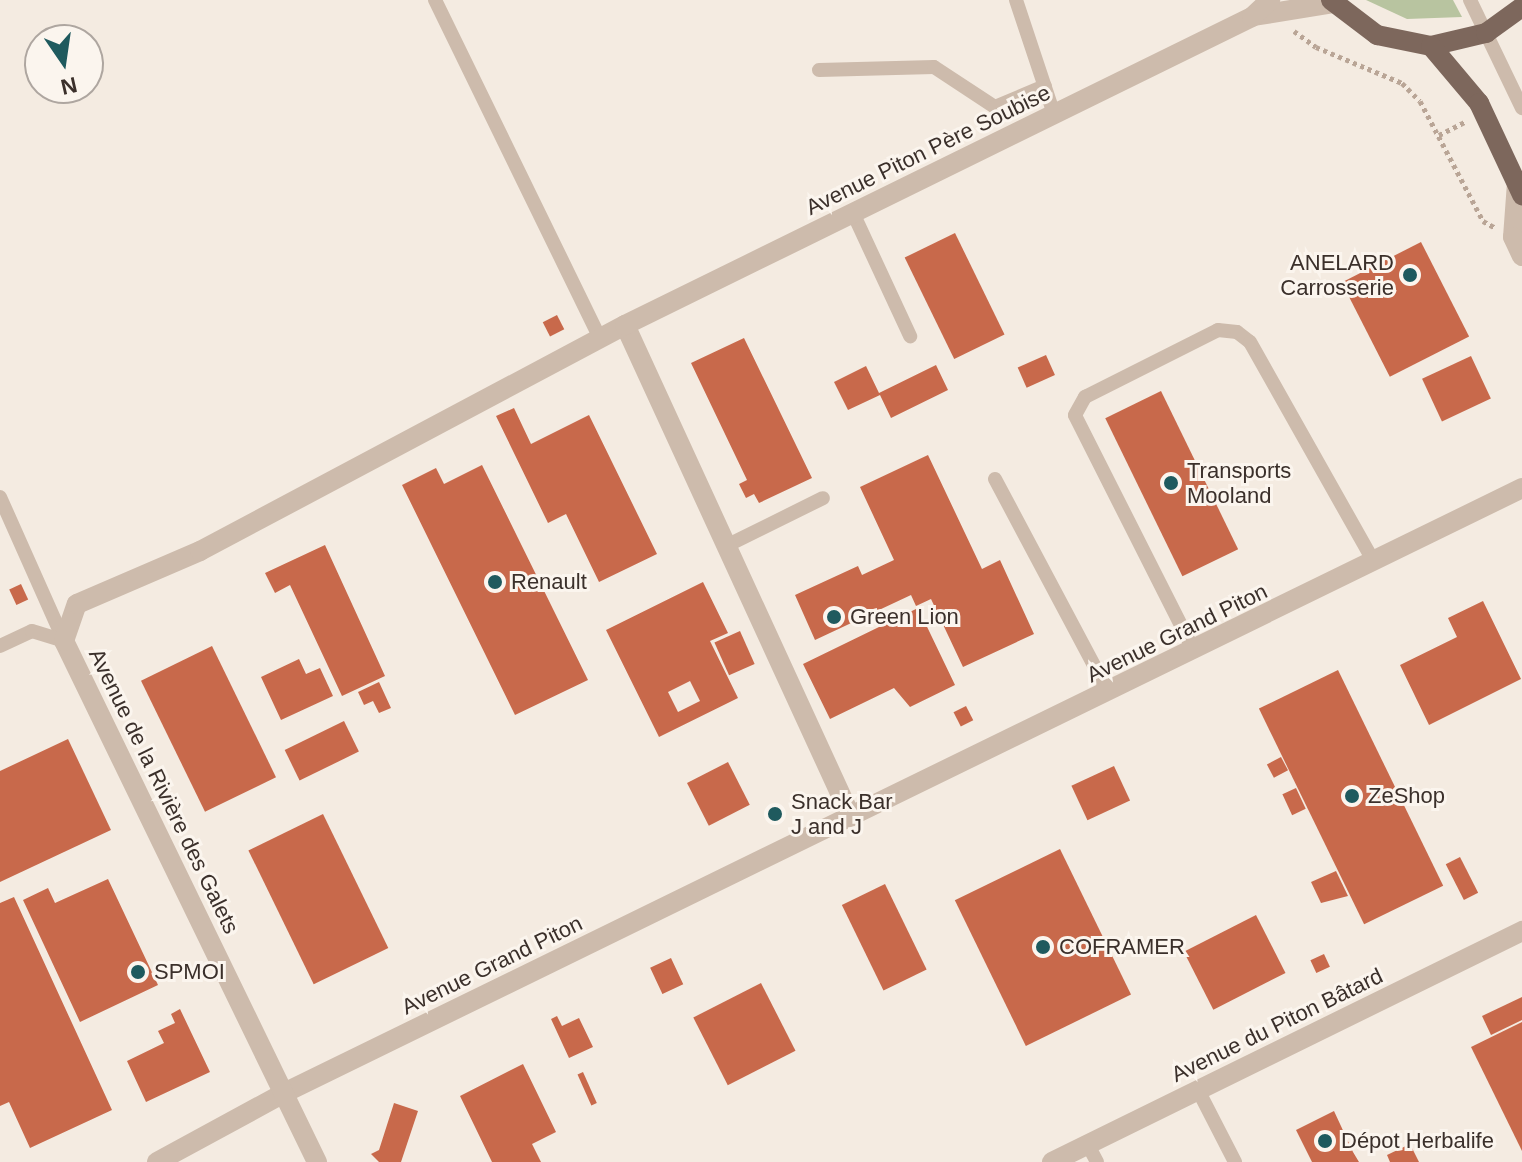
<!DOCTYPE html>
<meta charset="utf-8">
<style>
body{margin:0}
#map{position:relative;width:1522px;height:1162px;overflow:hidden;background:#f4ebe1;font-family:Arial,sans-serif}
div>[style]{position:absolute}
.green>*{inset:0;background:#b8c4a0}
.building>*{inset:0;background:#c8694b;transform-origin:0 0}
.path>*{height:5px;margin-top:-2.5px;transform-origin:0;background:repeating-linear-gradient(90deg,#b9a596 0 4px,transparent 0 8px)}
.lane>*{height:14px;margin:-7px;padding:0 7px;transform-origin:7px;border-radius:7px;background:#cdbbac}
.street>*{height:20px;margin:-10px;padding:0 10px;transform-origin:10px;border-radius:10px;background:#cdbbac}
.primary>*{height:20px;margin:-10px;padding:0 10px;transform-origin:10px;border-radius:10px;background:#7d675c}
.dots>*{width:22px;height:22px;translate:-50% -50%;box-sizing:border-box;border:4px solid #fbf5ee;border-radius:50%}
span{translate:-50% -50%;white-space:nowrap;text-align:center;line-height:1.15;-webkit-text-stroke:6px #fbf5ee;paint-order:stroke}
.street-label{font-size:22px;color:#3b302b}
.poi-label{font-size:22px;color:#3b302b}
.right{translate:-100% -50%;text-align:right}
.left{translate:0 -50%;text-align:left}
.north{position:absolute;left:24px;top:24px;width:80px;height:80px;box-sizing:border-box;background:#fbf5ee;border:2px solid #aea6a0;border-radius:50%;rotate:167deg;font-size:22px;font-weight:700;line-height:32px;text-align:center;color:#3b302b}
.north::after{content:'';display:block;margin:auto;width:28px;height:36px;background:#1f5a5e;clip-path:polygon(50% 0,100% 100%,50% 72%,0 100%)}
</style>
<div id="map">
<div class="green">
<div style="clip-path:polygon(1366px 0,1453px 0,1462px 17px,1407px 19px)"></div>
</div>
<div class="building">
<div style="left:955px;top:233px;width:113px;height:56px;rotate:64deg"></div>
<div style="left:1421px;top:242px;width:106px;height:89px;rotate:63deg"></div>
<div style="left:557px;top:315px;width:16px;height:16px;rotate:63deg"></div>
<div style="clip-path:polygon(744px 338px,812px 478px,759px 503px,754px 494px,746px 498px,739px 484px,747px 480px,691px 363px)"></div>
<div style="left:1046px;top:355px;width:22px;height:31px;rotate:66deg"></div>
<div style="left:1471px;top:356px;width:47px;height:54px;rotate:65deg"></div>
<div style="clip-path:polygon(936px 365px,948px 390px,891px 418px,880px 395px,848px 410px,834px 382px,866px 366px,879px 393px)"></div>
<div style="left:1161px;top:391px;width:176px;height:62px;rotate:64deg"></div>
<div style="clip-path:polygon(514px 408px,531px 444px,589px 415px,657px 554px,599px 582px,566px 514px,548px 523px,496px 416px)"></div>
<div style="clip-path:polygon(928px 455px,982px 569px,1000px 560px,1034px 634px,963px 667px,931px 599px,916px 606px,911px 595px,815px 640px,795px 595px,858px 566px,862px 575px,894px 560px,860px 487px)"></div>
<div style="clip-path:polygon(482px 465px,588px 680px,515px 715px,402px 485px,436px 468px,444px 484px)"></div>
<div style="clip-path:polygon(325px 545px,385px 676px,342px 696px,290px 585px,275px 593px,265px 573px)"></div>
<div style="clip-path:polygon(evenodd,703px 582px,728px 633px,710px 641px,738px 698px,659px 737px,606px 630px,703px 582px,690px 681px,700px 701px,678px 712px,668px 692px,690px 681px)"></div>
<div style="left:21px;top:584px;width:17px;height:13px;rotate:65deg"></div>
<div style="clip-path:polygon(1483px 601px,1521px 679px,1429px 725px,1400px 665px,1457px 637px,1448px 618px)"></div>
<div style="clip-path:polygon(918px 608px,955px 685px,910px 707px,894px 688px,830px 719px,803px 664px)"></div>
<div style="left:740px;top:631px;width:36px;height:28px;rotate:66deg"></div>
<div style="left:212px;top:646px;width:146px;height:79px;rotate:64deg"></div>
<div style="clip-path:polygon(299px 659px,306px 674px,320px 668px,333px 696px,281px 720px,261px 677px)"></div>
<div style="left:1338px;top:670px;width:240px;height:88px;rotate:64deg"></div>
<div style="clip-path:polygon(379px 682px,391px 708px,379px 713px,373px 701px,364px 705px,358px 692px)"></div>
<div style="left:966px;top:706px;width:16px;height:14px;rotate:63deg"></div>
<div style="left:344px;top:721px;width:34px;height:66px;rotate:64deg"></div>
<div style="clip-path:polygon(68px 739px,111px 830px,0 882px,0 771px)"></div>
<div style="left:1281px;top:757px;width:15px;height:16px;rotate:62deg"></div>
<div style="left:728px;top:762px;width:48px;height:46px;rotate:63deg"></div>
<div style="left:1114px;top:766px;width:38px;height:47px;rotate:65deg"></div>
<div style="left:1296px;top:788px;width:23px;height:15px;rotate:65deg"></div>
<div style="left:323px;top:814px;width:149px;height:83px;rotate:64deg"></div>
<div style="left:1060px;top:849px;width:162px;height:117px;rotate:64deg"></div>
<div style="left:1460px;top:857px;width:40px;height:16px;rotate:63deg"></div>
<div style="clip-path:polygon(1336px 871px,1348px 896px,1321px 903px,1311px 882px)"></div>
<div style="clip-path:polygon(108px 879px,158px 985px,80px 1022px,23px 900px,48px 888px,55px 903px)"></div>
<div style="left:885px;top:884px;width:95px;height:48px;rotate:64deg"></div>
<div style="clip-path:polygon(14px 897px,112px 1110px,30px 1148px,9px 1102px,0 1106px,0 903px)"></div>
<div style="left:1256px;top:915px;width:65px;height:81px;rotate:63deg"></div>
<div style="left:1324px;top:954px;width:14px;height:15px;rotate:65deg"></div>
<div style="left:671px;top:958px;width:29px;height:23px;rotate:65deg"></div>
<div style="left:761px;top:983px;width:76px;height:76px;rotate:63deg"></div>
<div style="clip-path:polygon(1522px 997px,1522px 1020px,1491px 1035px,1482px 1016px)"></div>
<div style="clip-path:polygon(180px 1009px,210px 1072px,146px 1102px,127px 1061px,164px 1043px,158px 1031px,175px 1023px,171px 1014px)"></div>
<div style="clip-path:polygon(557px 1016px,562px 1026px,579px 1018px,593px 1047px,569px 1058px,551px 1019px)"></div>
<div style="clip-path:polygon(1522px 1022px,1522px 1151px,1471px 1047px)"></div>
<div style="clip-path:polygon(523px 1064px,556px 1132px,532px 1144px,541px 1162px,492px 1162px,460px 1096px)"></div>
<div style="left:583px;top:1072px;width:34px;height:6px;rotate:66deg"></div>
<div style="clip-path:polygon(394px 1103px,418px 1111px,401px 1162px,379px 1162px,371px 1154px,379px 1150px)"></div>
<div style="clip-path:polygon(1334px 1111px,1353px 1152px,1359px 1162px,1312px 1162px,1296px 1130px)"></div>
<div style="clip-path:polygon(1410px 1144px,1419px 1162px,1390px 1162px,1387px 1155px)"></div>
</div>
<div class="path">
<div style="left:1294px;top:31px;width:27px;rotate:36deg"></div>
<div style="left:1316px;top:47px;width:93px;rotate:22.7deg"></div>
<div style="left:1402px;top:83px;width:25px;rotate:45deg"></div>
<div style="left:1420px;top:101px;width:136px;rotate:62.3deg"></div>
<div style="left:1483px;top:221px;width:13px;rotate:29deg"></div>
<div style="left:1439px;top:135px;width:31px;rotate:-27deg"></div>
</div>
<div class="lane">
<div style="left:435px;top:0;width:376px;rotate:64deg"></div>
<div style="left:1016px;top:0;width:120px;rotate:71.6deg"></div>
<div style="left:1470px;top:0;width:120px;rotate:64.3deg"></div>
<div style="left:819px;top:70px;width:115px;rotate:-1.5deg"></div>
<div style="left:934px;top:67px;width:73px;rotate:33.3deg"></div>
<div style="left:995px;top:107px;width:54px;rotate:-22.8deg"></div>
<div style="left:853px;top:213px;width:136px;rotate:65.1deg"></div>
<div style="left:995px;top:479px;width:242px;rotate:62deg"></div>
<div style="left:0;top:497px;width:158px;rotate:66deg"></div>
<div style="left:726px;top:546px;width:108px;rotate:-26.3deg"></div>
<div style="left:0;top:646px;width:35px;rotate:-25deg"></div>
<div style="left:32px;top:631px;width:34px;rotate:17deg"></div>
<div style="left:1194px;top:651px;width:264px;rotate:-116.8deg"></div>
<div style="left:1075px;top:415px;width:21px;rotate:-61deg"></div>
<div style="left:1085px;top:397px;width:149px;rotate:-26.7deg"></div>
<div style="left:1218px;top:330px;width:19px;rotate:6deg"></div>
<div style="left:1237px;top:332px;width:16px;rotate:38deg"></div>
<div style="left:1250px;top:342px;width:253px;rotate:60.6deg"></div>
<div style="left:1198px;top:1090px;width:81px;rotate:62.8deg"></div>
<div style="left:1088px;top:1145px;width:19px;rotate:62deg"></div>
</div>
<div class="street">
<div style="left:1254px;top:16px;width:80px;rotate:-9.3deg"></div>
<div style="left:1517px;top:183px;width:54px;rotate:94.2deg"></div>
<div style="left:1513px;top:237px;width:21px;rotate:65deg"></div>
<div style="left:625px;top:325px;width:541px;rotate:65.33deg"></div>
<div style="left:157px;top:1162px;width:145px;rotate:-28.5deg"></div>
<div style="left:284px;top:1093px;width:1378px;rotate:-26.04deg"></div>
<div style="left:317px;top:1162px;width:579px;rotate:-115.9deg"></div>
<div style="left:64px;top:641px;width:39px;rotate:-71deg"></div>
<div style="left:77px;top:604px;width:134px;rotate:-23.3deg"></div>
<div style="left:200px;top:551px;width:481px;rotate:-28deg"></div>
<div style="left:625px;top:325px;width:699px;rotate:-26.16deg"></div>
<div style="left:1252px;top:17px;width:25px;rotate:-43deg"></div>
<div style="left:1052px;top:1162px;width:524px;rotate:-26.17deg"></div>
</div>
<div class="primary">
<div style="left:1331px;top:0;width:58px;rotate:37.3deg"></div>
<div style="left:1377px;top:35px;width:55px;rotate:11.5deg"></div>
<div style="left:1431px;top:46px;width:57px;rotate:-13.3deg"></div>
<div style="left:1486px;top:33px;width:44px;rotate:-35.8deg"></div>
<div style="left:1431px;top:46px;width:75px;rotate:49.9deg"></div>
<div style="left:1479px;top:103px;width:102px;rotate:64.9deg"></div>
</div>
<div class="dots">
<div style="left:1410px;top:275px;background:#1f5a5e"></div>
<div style="left:1171px;top:483px;background:#1f5a5e"></div>
<div style="left:495px;top:582px;background:#1f5a5e"></div>
<div style="left:834px;top:617px;background:#1f5a5e"></div>
<div style="left:1352px;top:796px;background:#1f5a5e"></div>
<div style="left:775px;top:814px;background:#1f5a5e"></div>
<div style="left:1043px;top:947px;background:#1f5a5e"></div>
<div style="left:138px;top:972px;background:#1f5a5e"></div>
<div style="left:1325px;top:1141px;background:#1f5a5e"></div>
</div>
<div class="street-label">
<span style="left:928px;top:150px;rotate:-26deg">Avenue Piton Père Soubise</span>
<span style="left:1177px;top:633px;rotate:-26deg">Avenue Grand Piton</span>
<span style="left:164px;top:791px;rotate:64deg">Avenue de la Rivière des Galets</span>
<span style="left:492px;top:965px;rotate:-26deg">Avenue Grand Piton</span>
<span style="left:1277px;top:1025px;rotate:-26deg">Avenue du Piton Bâtard</span>
</div>
<div class="poi-label">
<span class="right" style="left:1394px;top:275px">ANELARD<br>Carrosserie</span>
<span class="left" style="left:1187px;top:483px">Transports<br>Mooland</span>
<span class="left" style="left:511px;top:582px">Renault</span>
<span class="left" style="left:850px;top:617px">Green Lion</span>
<span class="left" style="left:1368px;top:796px">ZeShop</span>
<span class="left" style="left:791px;top:814px">Snack Bar<br>J and J</span>
<span class="left" style="left:1059px;top:947px">COFRAMER</span>
<span class="left" style="left:154px;top:972px">SPMOI</span>
<span class="left" style="left:1341px;top:1141px">Dépot Herbalife</span>
</div>
<div class="north">N</div>
</div>
